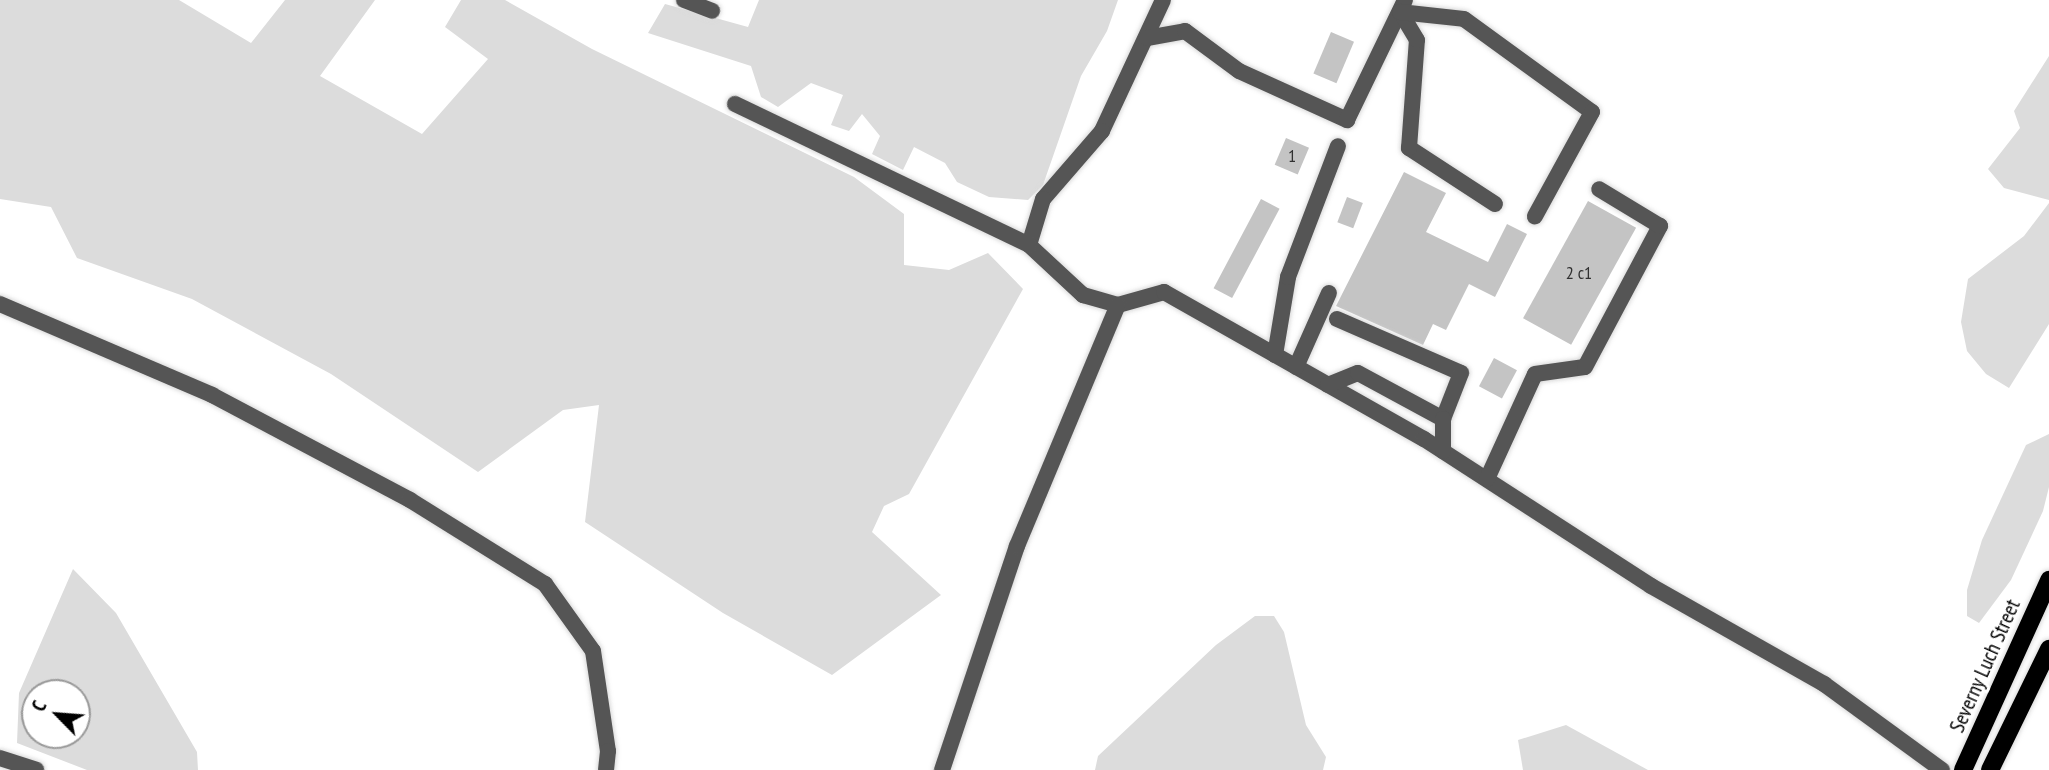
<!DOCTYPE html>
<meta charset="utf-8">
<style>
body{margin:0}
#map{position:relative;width:2049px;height:770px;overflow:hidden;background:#fff;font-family:"PT Sans Narrow",sans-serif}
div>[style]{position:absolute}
.green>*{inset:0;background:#dcdcdc}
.building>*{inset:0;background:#c4c4c4;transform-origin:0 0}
.roads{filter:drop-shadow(0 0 2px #dbdbdb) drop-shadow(0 0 2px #dbdbdb)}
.minor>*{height:16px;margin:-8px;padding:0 8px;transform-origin:8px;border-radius:8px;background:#555}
.major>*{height:18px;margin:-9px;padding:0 9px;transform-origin:9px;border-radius:9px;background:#000}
span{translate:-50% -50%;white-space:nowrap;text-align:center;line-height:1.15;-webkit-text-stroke:6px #fff;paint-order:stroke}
.number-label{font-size:18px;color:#313131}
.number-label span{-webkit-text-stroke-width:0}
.street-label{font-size:21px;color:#000}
.north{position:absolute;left:21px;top:679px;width:70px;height:70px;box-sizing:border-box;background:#fff;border:2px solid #999;border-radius:50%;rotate:295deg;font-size:19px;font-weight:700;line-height:28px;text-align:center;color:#000}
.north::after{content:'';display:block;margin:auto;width:24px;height:32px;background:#000;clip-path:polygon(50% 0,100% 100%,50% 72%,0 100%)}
</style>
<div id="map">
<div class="green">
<div style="clip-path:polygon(0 0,179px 0,251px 43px,285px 0,375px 0,320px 76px,422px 134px,488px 59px,445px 27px,461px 0,505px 0,592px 49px,854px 177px,904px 214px,904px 265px,949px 270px,988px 253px,1023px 289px,909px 494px,884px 506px,872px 532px,941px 595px,832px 675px,723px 613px,585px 522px,599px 405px,563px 410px,478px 472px,331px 374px,192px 299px,77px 258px,51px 207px,0 199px)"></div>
<div style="clip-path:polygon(759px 0,1118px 0,1107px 31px,1081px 76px,1043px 185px,1028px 200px,989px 197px,957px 182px,945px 163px,914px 147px,903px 170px,872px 154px,880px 136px,862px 114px,849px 131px,831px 125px,843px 95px,811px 83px,778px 107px,761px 97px,751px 66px,648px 33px,665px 4px,748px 27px)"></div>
<div style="clip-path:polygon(2049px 56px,2049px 200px,2004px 188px,1988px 169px,2020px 128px,2014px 111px)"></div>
<div style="clip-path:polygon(2049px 203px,2049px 324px,2009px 388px,1986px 374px,1967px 351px,1961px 322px,1968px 279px,2024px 236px)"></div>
<div style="clip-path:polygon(2049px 434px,2049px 487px,2043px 511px,2011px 580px,1979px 623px,1967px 616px,1967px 590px,1982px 540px,2026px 445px)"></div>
<div style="clip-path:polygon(evenodd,73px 569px,116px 613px,197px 752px,198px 770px,87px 770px,17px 743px,19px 693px,73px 569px,35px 693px,77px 693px,77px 735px,35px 735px,35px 693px)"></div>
<div style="clip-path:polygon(1255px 616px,1274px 616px,1284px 632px,1306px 725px,1326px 757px,1323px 770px,1095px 770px,1098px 756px,1216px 645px)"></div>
<div style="clip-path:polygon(1566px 725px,1648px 770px,1523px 770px,1518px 740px)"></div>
</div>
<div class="building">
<div style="left:1331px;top:32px;width:25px;height:45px;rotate:23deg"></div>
<div style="left:1286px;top:138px;width:25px;height:29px;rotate:23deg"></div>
<div style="clip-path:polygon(1404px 172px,1446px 193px,1426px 232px,1488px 262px,1507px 224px,1527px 234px,1495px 297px,1469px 284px,1446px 330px,1433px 324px,1423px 345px,1336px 306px)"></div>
<div style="left:1347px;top:197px;width:17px;height:27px;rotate:21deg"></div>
<div style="left:1261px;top:199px;width:21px;height:101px;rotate:28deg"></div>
<div style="left:1588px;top:201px;width:55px;height:134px;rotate:29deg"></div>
<div style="left:1494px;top:358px;width:26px;height:32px;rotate:28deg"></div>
</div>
<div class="roads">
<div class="minor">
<div style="left:684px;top:0;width:30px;rotate:21deg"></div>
<div style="left:1163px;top:0;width:145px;rotate:115deg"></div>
<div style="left:1102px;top:131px;width:90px;rotate:130.9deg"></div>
<div style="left:1043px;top:199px;width:48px;rotate:106.9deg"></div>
<div style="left:1029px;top:245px;width:74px;rotate:42.8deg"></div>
<div style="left:1083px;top:295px;width:36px;rotate:16deg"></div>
<div style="left:1118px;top:305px;width:48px;rotate:-15.8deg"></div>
<div style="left:1164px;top:292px;width:299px;rotate:29.5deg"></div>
<div style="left:1424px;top:439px;width:270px;rotate:32.9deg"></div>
<div style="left:1651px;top:586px;width:199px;rotate:29.5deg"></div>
<div style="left:1824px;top:684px;width:146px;rotate:36.1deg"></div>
<div style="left:1147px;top:38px;width:39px;rotate:-10deg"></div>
<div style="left:1185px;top:31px;width:67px;rotate:36.5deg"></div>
<div style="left:1239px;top:71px;width:119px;rotate:24.4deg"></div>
<div style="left:1347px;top:120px;width:133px;rotate:-64.2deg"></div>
<div style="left:735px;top:104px;width:326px;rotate:25.6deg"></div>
<div style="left:1495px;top:204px;width:103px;rotate:-146.9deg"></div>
<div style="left:1409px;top:148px;width:108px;rotate:-85.8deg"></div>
<div style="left:1417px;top:40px;width:33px;rotate:-121deg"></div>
<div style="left:1400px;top:12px;width:64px;rotate:6.2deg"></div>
<div style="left:1464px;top:19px;width:158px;rotate:36deg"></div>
<div style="left:1592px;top:112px;width:119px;rotate:118.7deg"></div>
<div style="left:0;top:304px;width:231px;rotate:23.2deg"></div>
<div style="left:212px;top:395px;width:224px;rotate:27.9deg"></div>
<div style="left:410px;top:500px;width:159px;rotate:31.9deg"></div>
<div style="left:545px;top:584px;width:82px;rotate:54.4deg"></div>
<div style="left:593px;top:651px;width:101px;rotate:81.5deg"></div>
<div style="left:608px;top:751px;width:19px;rotate:96deg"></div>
<div style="left:1337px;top:319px;width:135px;rotate:23.5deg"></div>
<div style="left:1461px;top:373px;width:49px;rotate:111.4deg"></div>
<div style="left:1275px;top:355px;width:79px;rotate:-80.5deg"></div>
<div style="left:1288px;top:277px;width:140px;rotate:-69.1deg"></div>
<div style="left:1296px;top:367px;width:81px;rotate:-66deg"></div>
<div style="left:1328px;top:385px;width:32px;rotate:-22deg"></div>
<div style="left:1358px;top:373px;width:97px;rotate:28.4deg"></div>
<div style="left:1443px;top:419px;width:32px;rotate:90deg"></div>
<div style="left:1487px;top:479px;width:115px;rotate:-65.4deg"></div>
<div style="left:1535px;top:374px;width:50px;rotate:-8deg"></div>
<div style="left:1585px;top:367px;width:160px;rotate:-62deg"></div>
<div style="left:1660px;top:226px;width:71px;rotate:-148.8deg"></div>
<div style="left:0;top:758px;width:38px;rotate:18deg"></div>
<div style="left:942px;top:770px;width:236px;rotate:-71.5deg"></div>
<div style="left:1017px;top:546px;width:261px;rotate:-67.3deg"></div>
</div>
<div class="major">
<div style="left:1963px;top:770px;width:209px;rotate:-65.6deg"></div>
<div style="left:1990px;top:770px;width:135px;rotate:-64deg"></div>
</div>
</div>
<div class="number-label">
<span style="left:1292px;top:156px">1</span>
<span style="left:1579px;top:273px">2 с1</span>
</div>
<div class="street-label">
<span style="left:1985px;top:666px;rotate:-66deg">Severny Luch Street</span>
</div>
<div class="north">С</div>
</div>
